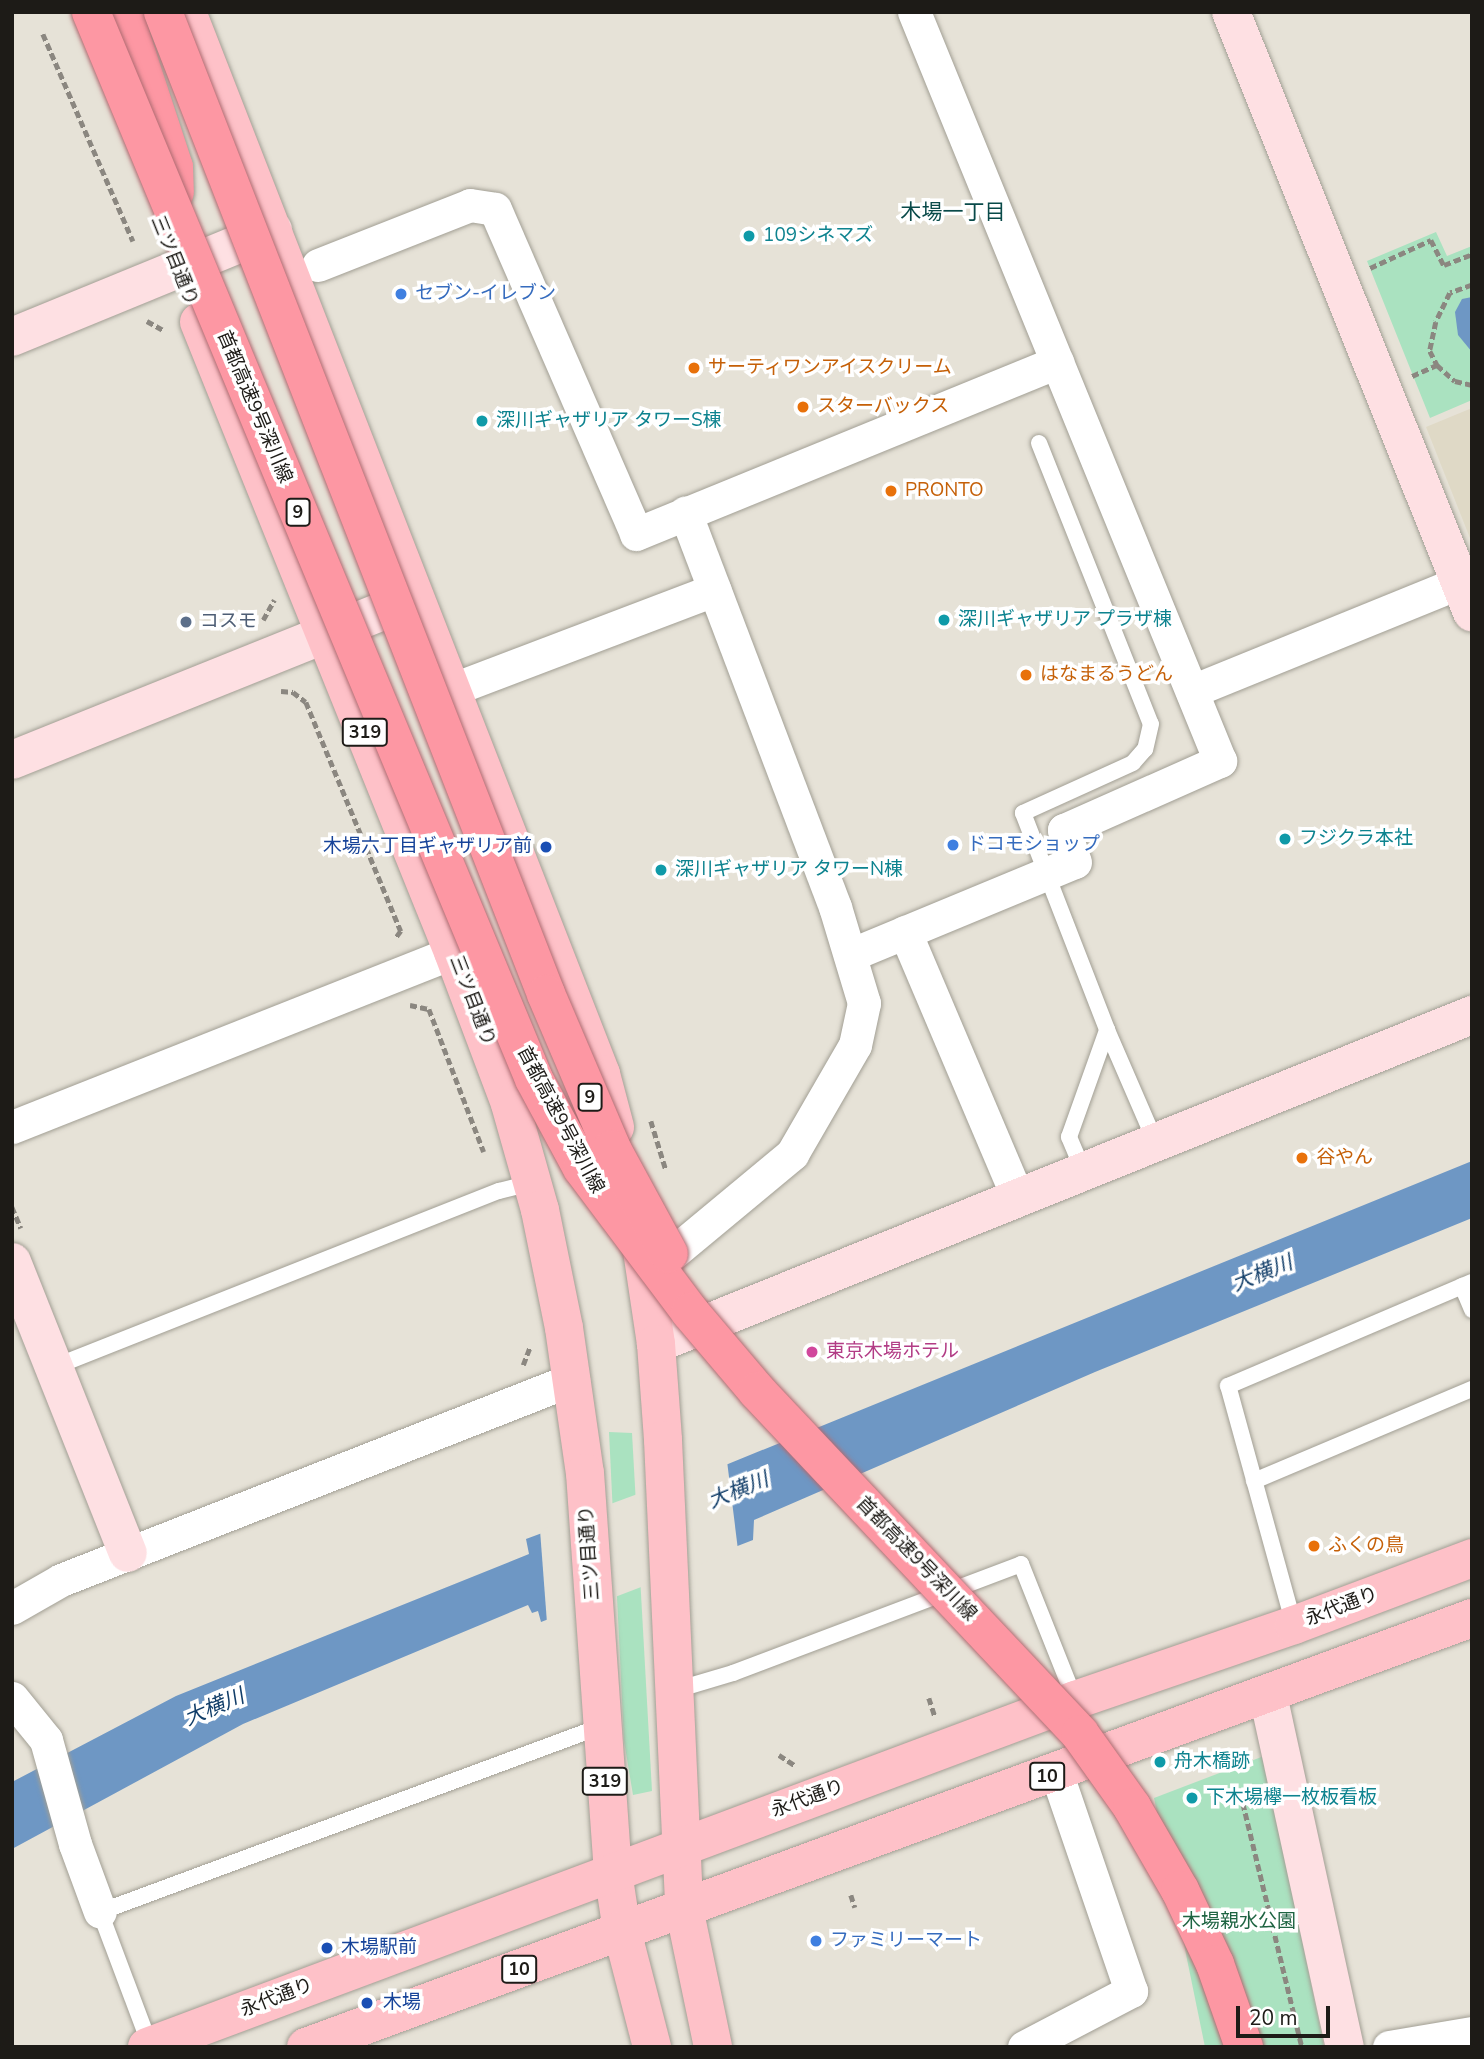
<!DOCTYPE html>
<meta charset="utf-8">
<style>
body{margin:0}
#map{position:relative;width:1484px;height:2059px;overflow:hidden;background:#e6e2d7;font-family:"Nunito Sans","Noto Sans JP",sans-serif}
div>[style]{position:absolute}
.built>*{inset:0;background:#dfd9c6}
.green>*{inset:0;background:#aae2c0}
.water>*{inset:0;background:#6e97c4}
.pier>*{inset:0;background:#e6e2d7}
.path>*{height:4.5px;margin-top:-2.25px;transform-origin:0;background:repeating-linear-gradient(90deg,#8b8780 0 7px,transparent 0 10.5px)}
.roads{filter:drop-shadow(0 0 2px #a29f94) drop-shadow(0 0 2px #a29f94)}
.lane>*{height:16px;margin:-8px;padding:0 8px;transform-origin:8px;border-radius:8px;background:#fff}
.street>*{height:33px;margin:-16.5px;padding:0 16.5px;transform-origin:16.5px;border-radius:16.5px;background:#fff}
.secondary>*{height:38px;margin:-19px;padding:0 19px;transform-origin:19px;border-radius:19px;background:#fee0e3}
.primary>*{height:38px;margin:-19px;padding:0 19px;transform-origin:19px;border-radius:19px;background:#fec1c8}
.highway>*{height:38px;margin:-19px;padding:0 19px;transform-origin:19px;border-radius:19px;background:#fd97a3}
.bridges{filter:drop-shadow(0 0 2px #af6c72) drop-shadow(0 0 2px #af6c72)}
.highway-bridge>*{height:38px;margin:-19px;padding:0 19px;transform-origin:19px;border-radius:19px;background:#fd97a3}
.dots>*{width:19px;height:19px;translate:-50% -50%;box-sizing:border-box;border:4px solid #fff;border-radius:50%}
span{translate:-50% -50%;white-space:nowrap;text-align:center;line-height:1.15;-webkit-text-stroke:7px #fff;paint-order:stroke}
.shield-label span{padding:2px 5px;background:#fff;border:2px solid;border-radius:5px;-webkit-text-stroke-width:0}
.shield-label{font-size:18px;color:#1d1b17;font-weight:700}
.culture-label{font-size:19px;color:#0d838f}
.left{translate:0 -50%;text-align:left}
.street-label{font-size:19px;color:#1d1b17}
.shop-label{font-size:19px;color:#366cbe}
.food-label{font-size:19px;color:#c56008}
.service-label{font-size:19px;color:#4e5e75}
.transit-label{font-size:19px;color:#164399}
.right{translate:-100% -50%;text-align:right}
.hotel-label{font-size:19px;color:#b23c85}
.park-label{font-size:19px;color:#1e6442}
.neighbourhood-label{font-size:21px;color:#094a49}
.water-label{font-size:21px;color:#123e69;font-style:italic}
.frame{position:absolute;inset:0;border:14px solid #1d1b17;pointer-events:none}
.scale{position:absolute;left:1236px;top:2006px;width:94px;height:32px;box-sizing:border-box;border:4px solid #1d1b17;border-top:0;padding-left:9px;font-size:21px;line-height:24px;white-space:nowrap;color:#1d1b17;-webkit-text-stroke:5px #fff;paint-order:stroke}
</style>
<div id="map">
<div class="built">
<div style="clip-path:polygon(1472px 408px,1472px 543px,1426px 427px)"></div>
</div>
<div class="green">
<div style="clip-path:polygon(1436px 232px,1447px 256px,1472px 246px,1472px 400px,1430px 418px,1367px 261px)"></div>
<div style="clip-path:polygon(609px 1432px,632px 1433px,652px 1791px,633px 1795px,624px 1741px)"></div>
<div style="clip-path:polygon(1264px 1756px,1324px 2047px,1205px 2047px,1154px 1798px)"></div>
</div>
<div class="water">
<div style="clip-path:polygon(1472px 297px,1472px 352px,1458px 335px,1455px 312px,1462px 299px)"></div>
<div style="clip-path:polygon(1472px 1161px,1472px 1218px,1095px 1372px,754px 1520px,753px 1540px,541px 1622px,538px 1611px,532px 1613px,528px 1605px,243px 1724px,12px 1849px,12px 1782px,176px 1696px,529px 1554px,526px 1539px,728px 1464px)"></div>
</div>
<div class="pier">
<div style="clip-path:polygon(727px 1461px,738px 1550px,547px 1623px,540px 1530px)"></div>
</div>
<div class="path">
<div style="left:43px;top:34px;width:226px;rotate:66.5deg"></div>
<div style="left:1370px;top:268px;width:67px;rotate:-24.7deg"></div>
<div style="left:1431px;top:240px;width:28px;rotate:63deg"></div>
<div style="left:1444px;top:265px;width:30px;rotate:-21deg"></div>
<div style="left:1472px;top:285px;width:23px;rotate:160deg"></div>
<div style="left:1450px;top:293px;width:32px;rotate:116deg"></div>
<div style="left:1436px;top:322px;width:30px;rotate:102deg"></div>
<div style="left:1430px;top:351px;width:16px;rotate:63deg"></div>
<div style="left:1437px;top:365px;width:24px;rotate:42deg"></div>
<div style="left:1455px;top:381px;width:17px;rotate:13deg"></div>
<div style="left:147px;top:321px;width:18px;rotate:29deg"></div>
<div style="left:1412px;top:376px;width:27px;rotate:-24deg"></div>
<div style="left:263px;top:620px;width:23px;rotate:-61deg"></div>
<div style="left:281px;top:691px;width:12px;rotate:5deg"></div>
<div style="left:293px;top:692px;width:16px;rotate:38deg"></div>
<div style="left:306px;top:702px;width:248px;rotate:67.5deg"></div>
<div style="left:401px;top:931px;width:9px;rotate:126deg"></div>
<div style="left:410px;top:1005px;width:19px;rotate:12deg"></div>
<div style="left:429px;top:1009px;width:153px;rotate:69deg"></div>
<div style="left:651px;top:1121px;width:51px;rotate:73deg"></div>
<div style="left:12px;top:1207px;width:23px;rotate:67deg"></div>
<div style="left:523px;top:1365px;width:19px;rotate:-69deg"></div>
<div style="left:929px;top:1698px;width:20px;rotate:72deg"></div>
<div style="left:779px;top:1755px;width:20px;rotate:33deg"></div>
<div style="left:1254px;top:1796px;width:13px;rotate:148deg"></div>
<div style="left:1243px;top:1803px;width:251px;rotate:76.4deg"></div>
<div style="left:851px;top:1895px;width:13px;rotate:72deg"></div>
</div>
<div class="roads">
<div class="lane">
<div style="left:1039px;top:443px;width:302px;rotate:68.3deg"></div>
<div style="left:1151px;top:724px;width:26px;rotate:103deg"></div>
<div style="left:1145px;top:749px;width:18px;rotate:131deg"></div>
<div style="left:1133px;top:763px;width:121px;rotate:155.6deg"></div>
<div style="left:1023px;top:813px;width:233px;rotate:68.8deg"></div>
<div style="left:1083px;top:1170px;width:36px;rotate:-113deg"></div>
<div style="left:1069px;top:1137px;width:114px;rotate:-70.4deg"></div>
<div style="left:1107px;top:1030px;width:121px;rotate:66.6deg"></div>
<div style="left:1462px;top:1286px;width:26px;rotate:67deg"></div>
<div style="left:54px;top:1367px;width:479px;rotate:-21.6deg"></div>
<div style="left:499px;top:1191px;width:34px;rotate:-14deg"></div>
<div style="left:1254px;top:1481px;width:237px;rotate:-22.9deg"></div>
<div style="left:1294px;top:1625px;width:248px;rotate:-105.4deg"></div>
<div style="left:1228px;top:1386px;width:265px;rotate:-23.1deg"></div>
<div style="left:676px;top:1690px;width:59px;rotate:-16.6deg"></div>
<div style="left:733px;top:1673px;width:308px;rotate:-20.7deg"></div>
<div style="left:1021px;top:1564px;width:146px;rotate:68.3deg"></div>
<div style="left:150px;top:2045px;width:142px;rotate:-110.6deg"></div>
<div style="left:100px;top:1912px;width:535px;rotate:-20.33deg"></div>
</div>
<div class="street">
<div style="left:318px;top:265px;width:163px;rotate:-21.5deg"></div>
<div style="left:470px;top:205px;width:25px;rotate:9deg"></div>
<div style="left:495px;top:209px;width:354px;rotate:66.5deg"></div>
<div style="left:636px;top:534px;width:455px;rotate:-22.2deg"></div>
<div style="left:448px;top:691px;width:285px;rotate:-20.8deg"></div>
<div style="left:1192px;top:691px;width:289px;rotate:-22.1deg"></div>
<div style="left:905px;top:932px;width:287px;rotate:67deg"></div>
<div style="left:850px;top:955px;width:243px;rotate:-22.5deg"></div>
<div style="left:1075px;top:862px;width:34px;rotate:-109deg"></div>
<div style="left:1064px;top:830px;width:171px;rotate:-23.9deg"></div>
<div style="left:1220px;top:761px;width:809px;rotate:-112.22deg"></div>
<div style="left:12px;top:1127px;width:474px;rotate:-21.6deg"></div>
<div style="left:650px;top:1272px;width:185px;rotate:-39.7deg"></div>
<div style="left:792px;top:1154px;width:126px;rotate:-60deg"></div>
<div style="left:855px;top:1045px;width:43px;rotate:-77.9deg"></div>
<div style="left:864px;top:1003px;width:100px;rotate:-106.8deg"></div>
<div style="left:835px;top:907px;width:422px;rotate:-110.8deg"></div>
<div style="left:12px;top:1608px;width:56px;rotate:-29.7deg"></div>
<div style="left:61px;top:1580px;width:550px;rotate:-21.43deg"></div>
<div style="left:12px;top:1698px;width:54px;rotate:51deg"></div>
<div style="left:46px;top:1740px;width:108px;rotate:74.4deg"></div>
<div style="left:75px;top:1844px;width:72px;rotate:69.8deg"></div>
<div style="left:1024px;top:2047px;width:121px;rotate:-27.6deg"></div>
<div style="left:1131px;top:1991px;width:231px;rotate:-108.9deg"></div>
<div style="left:1389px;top:2047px;width:84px;rotate:-9.6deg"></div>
</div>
<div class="secondary">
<div style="left:1231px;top:12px;width:647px;rotate:68.12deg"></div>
<div style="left:12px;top:337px;width:282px;rotate:-22.3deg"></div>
<div style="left:12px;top:760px;width:434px;rotate:-21.9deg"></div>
<div style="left:12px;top:1262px;width:313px;rotate:68.3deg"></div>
<div style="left:656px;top:1344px;width:880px;rotate:-21.96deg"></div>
<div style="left:1268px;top:1695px;width:360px;rotate:77.7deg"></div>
</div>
<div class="primary">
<div style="left:187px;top:12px;width:1140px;rotate:68.7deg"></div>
<div style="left:601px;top:1074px;width:55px;rotate:75.2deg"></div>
<div style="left:199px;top:322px;width:679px;rotate:68.04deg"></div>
<div style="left:453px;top:952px;width:162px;rotate:69.4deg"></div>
<div style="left:510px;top:1104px;width:110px;rotate:74.2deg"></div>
<div style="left:540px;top:1210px;width:120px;rotate:78.5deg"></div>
<div style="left:564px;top:1328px;width:147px;rotate:81.8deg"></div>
<div style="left:585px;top:1473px;width:400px;rotate:86deg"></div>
<div style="left:613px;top:1872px;width:60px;rotate:81.3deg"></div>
<div style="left:622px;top:1931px;width:120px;rotate:75.5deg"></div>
<div style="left:640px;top:1237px;width:108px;rotate:81.5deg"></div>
<div style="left:656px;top:1344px;width:96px;rotate:85.8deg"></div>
<div style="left:663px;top:1440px;width:468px;rotate:87.4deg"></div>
<div style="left:684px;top:1908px;width:142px;rotate:78.2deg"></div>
<div style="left:147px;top:2047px;width:991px;rotate:-20.5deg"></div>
<div style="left:1075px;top:1700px;width:231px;rotate:-18.9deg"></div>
<div style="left:1294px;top:1625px;width:190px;rotate:-20.6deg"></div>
<div style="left:306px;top:2047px;width:1242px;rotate:-20.2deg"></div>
</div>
<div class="highway">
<div style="left:123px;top:12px;width:163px;rotate:71.8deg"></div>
<div style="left:174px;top:167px;width:25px;rotate:88deg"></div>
</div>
</div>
<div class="bridges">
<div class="highway-bridge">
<div style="left:91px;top:12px;width:1155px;rotate:67.45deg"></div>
<div style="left:534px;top:1079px;width:101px;rotate:61.7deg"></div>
<div style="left:582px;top:1168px;width:180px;rotate:53.1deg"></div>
<div style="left:690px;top:1312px;width:104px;rotate:49.7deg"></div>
<div style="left:757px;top:1391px;width:471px;rotate:46.7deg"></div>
<div style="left:1080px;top:1734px;width:90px;rotate:54.5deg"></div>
<div style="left:1132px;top:1807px;width:96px;rotate:60deg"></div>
<div style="left:1180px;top:1890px;width:82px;rotate:64.7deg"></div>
<div style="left:1215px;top:1964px;width:88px;rotate:70.7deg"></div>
<div style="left:163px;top:12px;width:1054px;rotate:68.69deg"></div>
<div style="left:546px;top:994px;width:168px;rotate:66.9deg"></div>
<div style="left:612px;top:1149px;width:119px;rotate:61.5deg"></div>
</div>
</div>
<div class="dots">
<div style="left:749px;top:236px;background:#0f9aa8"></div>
<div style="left:401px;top:294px;background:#3f7fe0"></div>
<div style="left:694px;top:368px;background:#e8710a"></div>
<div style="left:803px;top:407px;background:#e8710a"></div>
<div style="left:482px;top:421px;background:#0f9aa8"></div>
<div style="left:891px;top:491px;background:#e8710a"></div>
<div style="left:944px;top:620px;background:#0f9aa8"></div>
<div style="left:186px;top:622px;background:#5c6f8a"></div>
<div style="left:1026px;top:675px;background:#e8710a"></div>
<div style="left:1285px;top:839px;background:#0f9aa8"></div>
<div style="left:953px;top:845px;background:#3f7fe0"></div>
<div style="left:546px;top:847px;background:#1a4fb4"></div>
<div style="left:661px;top:870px;background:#0f9aa8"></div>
<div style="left:1302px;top:1158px;background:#e8710a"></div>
<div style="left:812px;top:1352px;background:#d1479c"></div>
<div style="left:1314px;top:1546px;background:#e8710a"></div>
<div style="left:1160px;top:1762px;background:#0f9aa8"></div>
<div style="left:1192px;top:1798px;background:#0f9aa8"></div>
<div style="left:816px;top:1941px;background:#3f7fe0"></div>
<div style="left:327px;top:1948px;background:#1a4fb4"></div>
<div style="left:367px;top:2003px;background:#1a4fb4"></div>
</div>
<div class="shield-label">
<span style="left:298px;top:512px">9</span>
<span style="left:365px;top:732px">319</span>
<span style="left:590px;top:1097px">9</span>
<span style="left:1047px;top:1776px">10</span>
<span style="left:605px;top:1781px">319</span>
<span style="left:519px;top:1969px">10</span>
</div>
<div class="culture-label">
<span class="left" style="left:763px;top:236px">109シネマズ</span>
<span class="left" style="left:496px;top:421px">深川ギャザリア タワーS棟</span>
<span class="left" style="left:958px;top:620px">深川ギャザリア プラザ棟</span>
<span class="left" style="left:1299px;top:839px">フジクラ本社</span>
<span class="left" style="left:675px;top:870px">深川ギャザリア タワーN棟</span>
<span class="left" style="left:1174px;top:1762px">舟木橋跡</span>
<span class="left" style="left:1206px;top:1798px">下木場欅一枚板看板</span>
</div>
<div class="street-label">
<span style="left:174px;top:261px;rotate:68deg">三ツ目通り</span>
<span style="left:254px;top:407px;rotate:67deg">首都高速9号深川線</span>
<span style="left:472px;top:1001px;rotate:69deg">三ツ目通り</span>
<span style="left:560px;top:1120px;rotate:62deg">首都高速9号深川線</span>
<span style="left:590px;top:1553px;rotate:-94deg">三ツ目通り</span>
<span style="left:916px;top:1559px;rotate:46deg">首都高速9号深川線</span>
<span style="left:1342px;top:1607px;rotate:-21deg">永代通り</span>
<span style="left:808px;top:1799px;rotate:-20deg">永代通り</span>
<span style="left:277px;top:1998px;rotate:-21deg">永代通り</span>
</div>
<div class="shop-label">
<span class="left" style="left:415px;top:294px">セブン-イレブン</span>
<span class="left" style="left:967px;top:845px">ドコモショップ</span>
<span class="left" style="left:830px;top:1941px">ファミリーマート</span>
</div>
<div class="food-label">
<span class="left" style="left:708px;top:368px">サーティワンアイスクリーム</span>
<span class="left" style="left:817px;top:407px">スターバックス</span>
<span class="left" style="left:905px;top:491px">PRONTO</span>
<span class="left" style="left:1040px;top:675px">はなまるうどん</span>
<span class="left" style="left:1316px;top:1158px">谷やん</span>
<span class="left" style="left:1328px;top:1546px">ふくの鳥</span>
</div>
<div class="service-label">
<span class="left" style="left:200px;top:622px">コスモ</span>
</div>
<div class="transit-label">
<span class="right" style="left:532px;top:847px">木場六丁目ギャザリア前</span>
<span class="left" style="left:341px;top:1948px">木場駅前</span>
<span class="left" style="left:383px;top:2003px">木場</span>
</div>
<div class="hotel-label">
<span class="left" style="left:826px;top:1352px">東京木場ホテル</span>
</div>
<div class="park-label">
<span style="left:1239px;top:1922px">木場親水公園</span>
</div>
<div class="neighbourhood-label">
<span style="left:953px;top:212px">木場一丁目</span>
</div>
<div class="water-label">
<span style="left:1262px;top:1273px;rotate:-22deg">大横川</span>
<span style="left:738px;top:1490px;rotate:-22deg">大横川</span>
<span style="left:214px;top:1707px;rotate:-23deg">大横川</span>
</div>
<div class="frame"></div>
<div class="scale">20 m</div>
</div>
